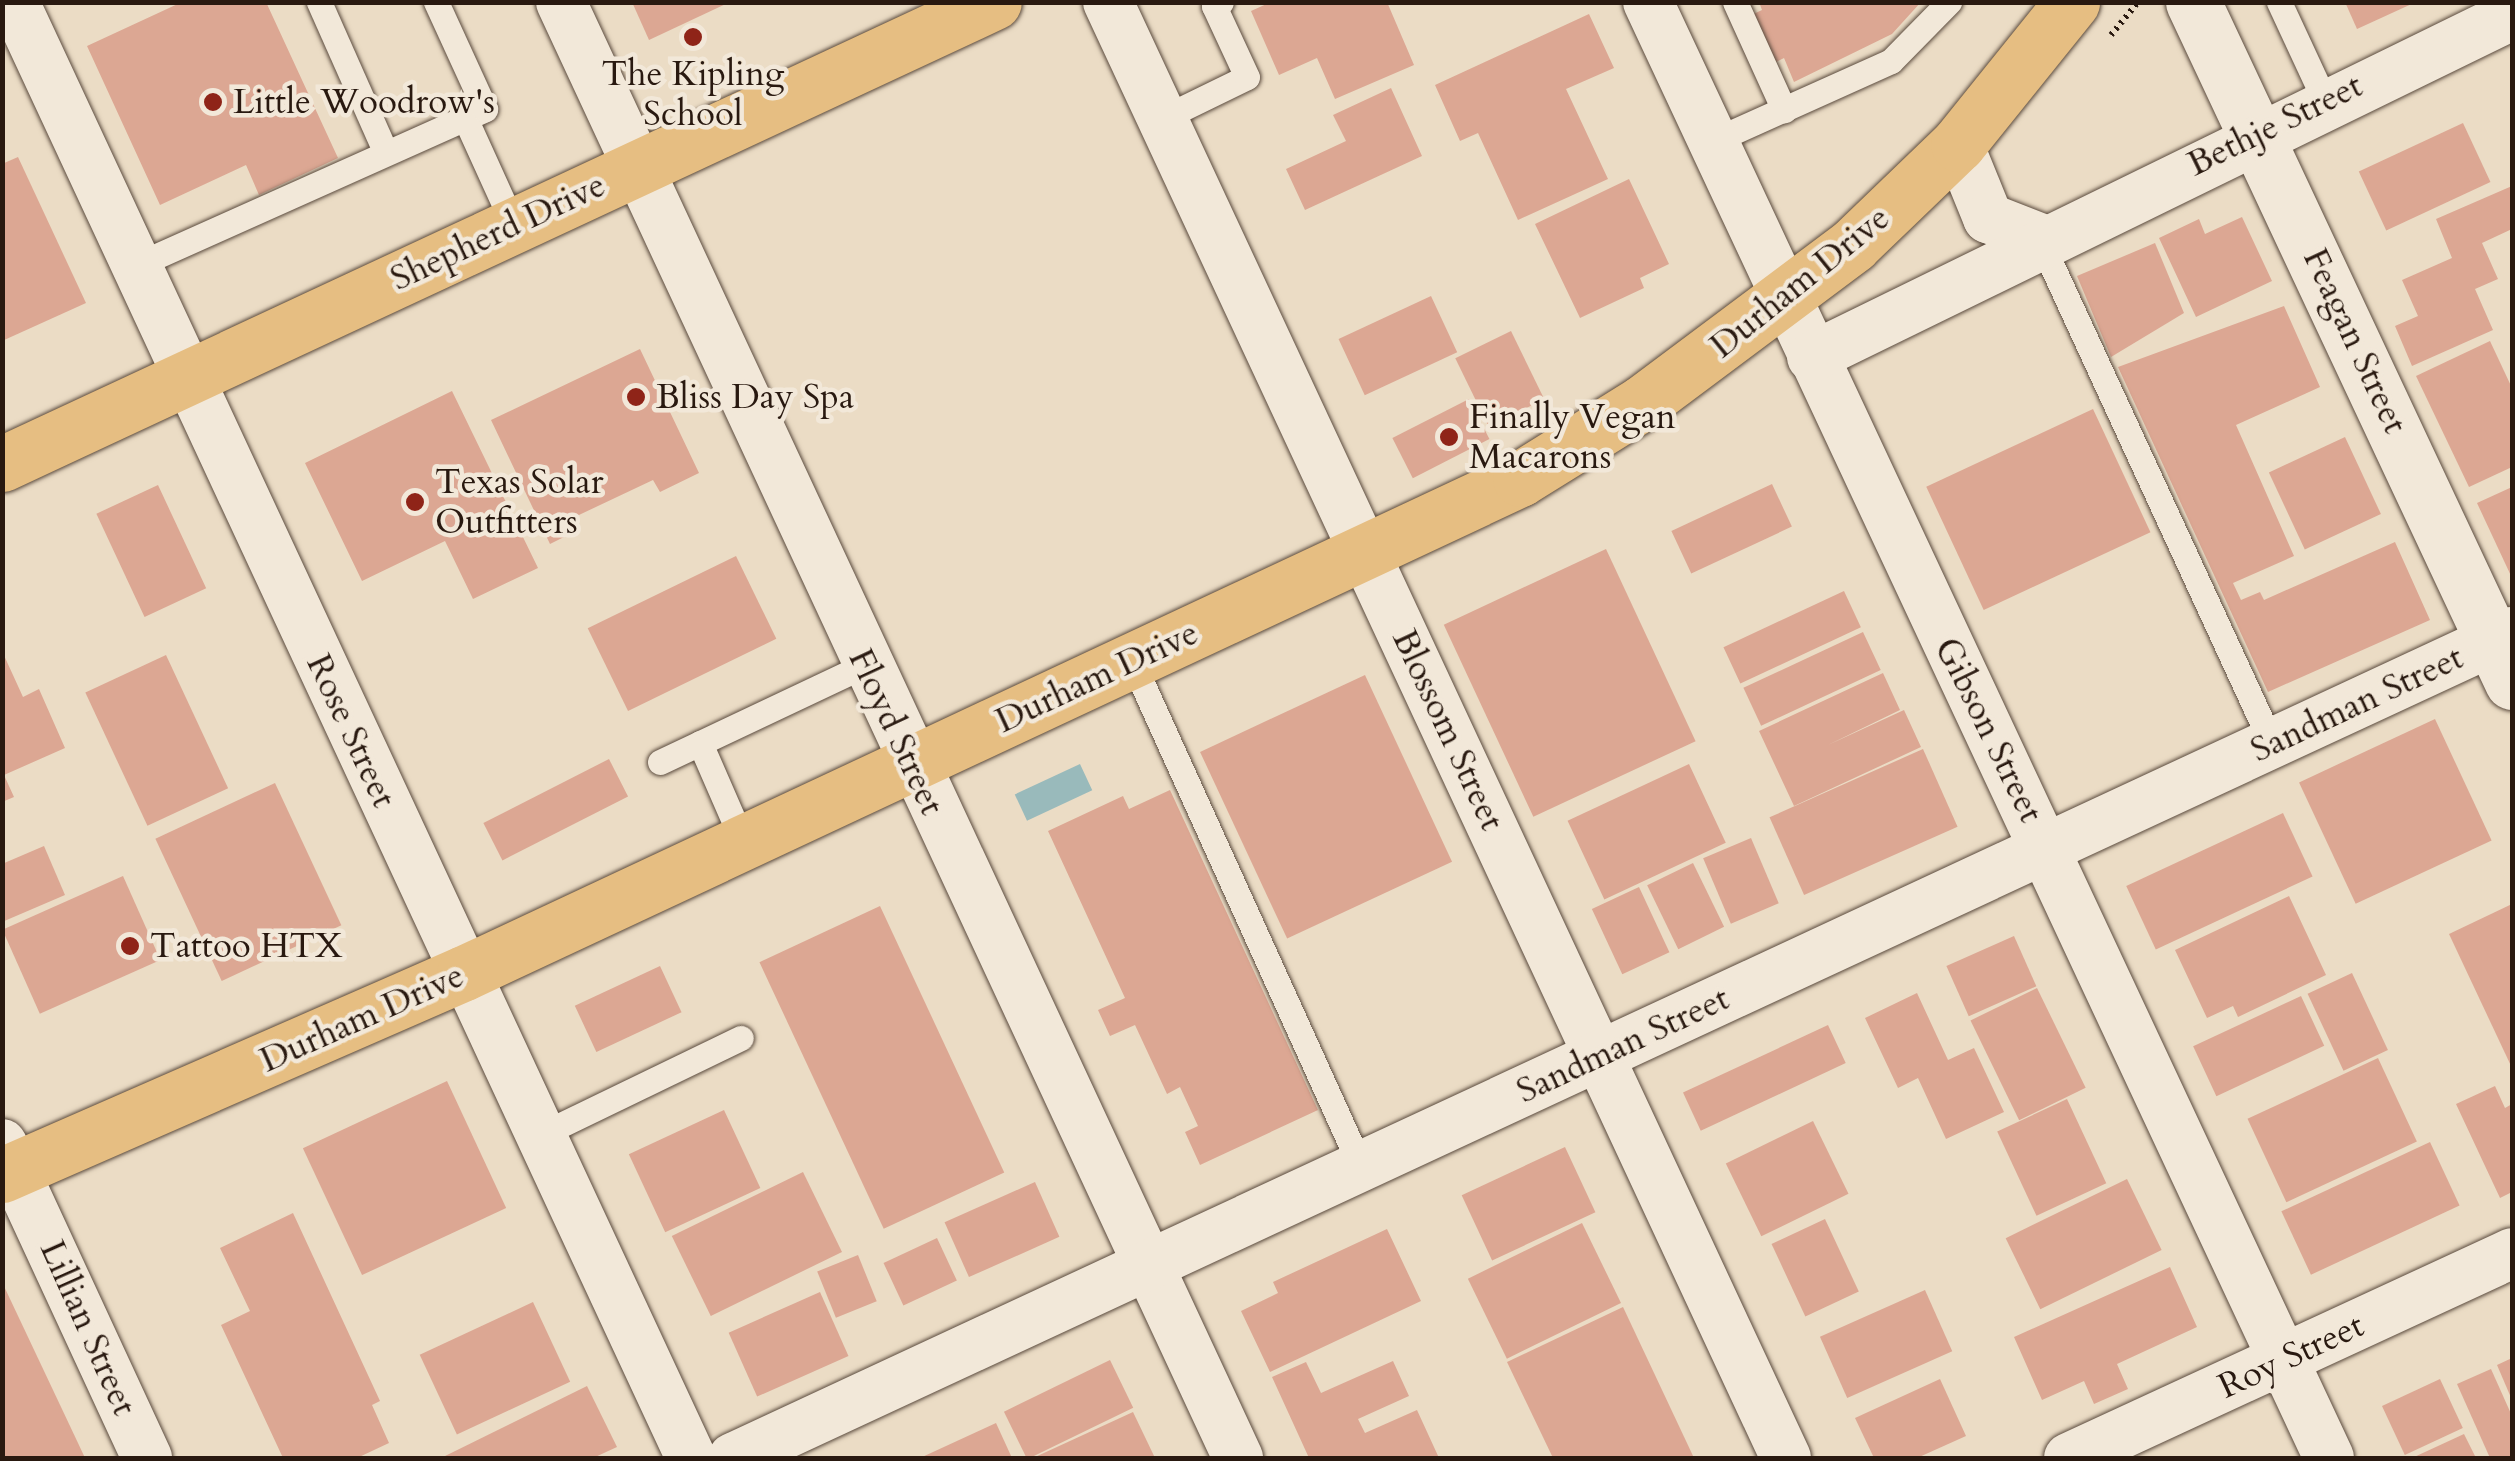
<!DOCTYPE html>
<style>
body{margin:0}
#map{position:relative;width:2515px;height:1461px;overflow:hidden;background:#ebdcc5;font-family:Cardo,serif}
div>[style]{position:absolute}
.water>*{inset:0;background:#99babb;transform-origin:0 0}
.building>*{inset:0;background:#dca793;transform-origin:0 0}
.path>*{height:6px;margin-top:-3px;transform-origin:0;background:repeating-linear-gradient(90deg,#291910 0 2.5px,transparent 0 7.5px)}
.roads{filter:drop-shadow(0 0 2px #5a4a3d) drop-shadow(0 0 2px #5a4a3d)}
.lane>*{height:25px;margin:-12.5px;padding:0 12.5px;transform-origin:12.5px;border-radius:12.5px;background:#f2e8d9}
.street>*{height:50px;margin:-25px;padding:0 25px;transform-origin:25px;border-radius:25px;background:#f2e8d9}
.secondary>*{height:55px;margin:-27.5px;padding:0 27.5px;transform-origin:27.5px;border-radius:27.5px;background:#f2e8d9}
.primary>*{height:55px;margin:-27.5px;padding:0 27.5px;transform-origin:27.5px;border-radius:27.5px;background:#e6be82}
.dots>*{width:28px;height:28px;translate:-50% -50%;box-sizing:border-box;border:5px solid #f2e8d9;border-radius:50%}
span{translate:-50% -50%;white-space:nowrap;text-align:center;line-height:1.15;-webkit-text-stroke:9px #f2e8d9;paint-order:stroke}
.poi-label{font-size:35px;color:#291910}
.left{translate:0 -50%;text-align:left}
.street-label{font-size:35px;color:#291910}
.frame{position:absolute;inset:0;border:5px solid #291910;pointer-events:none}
</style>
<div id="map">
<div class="water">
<div style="left:1080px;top:764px;width:29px;height:72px;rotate:65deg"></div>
</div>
<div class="building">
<div style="clip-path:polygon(182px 2px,266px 2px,338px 158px,259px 195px,246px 165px,160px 205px,87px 46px)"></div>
<div style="clip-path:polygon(632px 2px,730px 2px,649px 40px)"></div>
<div style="clip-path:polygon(1271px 2px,1387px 2px,1414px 65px,1335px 99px,1317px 58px,1279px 75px,1251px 11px)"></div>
<div style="clip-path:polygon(1759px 2px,1921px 2px,1892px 34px,1794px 82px,1784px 58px,1770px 65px,1747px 17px,1762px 10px)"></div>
<div style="clip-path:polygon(2345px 2px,2416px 2px,2357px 29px)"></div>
<div style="clip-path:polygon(1589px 14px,1614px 68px,1566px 89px,1608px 179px,1518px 220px,1478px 133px,1460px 141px,1435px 85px)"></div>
<div style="clip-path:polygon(1391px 88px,1422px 156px,1305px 210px,1286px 169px,1346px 141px,1333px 115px)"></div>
<div style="left:2463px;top:123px;width:65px;height:115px;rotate:65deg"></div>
<div style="clip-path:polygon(18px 157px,86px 303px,2px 341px,2px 164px)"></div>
<div style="clip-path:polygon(1629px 179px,1669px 264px,1640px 278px,1644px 288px,1580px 318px,1535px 224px)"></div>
<div style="clip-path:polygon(2512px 186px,2512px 229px,2482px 243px,2498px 279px,2475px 289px,2493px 330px,2412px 366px,2395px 326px,2418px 316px,2402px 280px,2452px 258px,2436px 219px)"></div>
<div style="clip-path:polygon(2242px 217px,2272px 281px,2196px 317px,2159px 238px,2199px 219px,2205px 234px)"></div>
<div style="clip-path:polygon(2155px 243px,2184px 313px,2111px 357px,2077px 276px)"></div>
<div style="left:1431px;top:296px;width:62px;height:102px;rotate:65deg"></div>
<div style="clip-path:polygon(2284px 306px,2320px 387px,2236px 425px,2294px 556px,2233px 583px,2241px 600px,2260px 592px,2264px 600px,2395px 542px,2430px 620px,2268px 692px,2118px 367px)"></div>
<div style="left:1511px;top:331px;width:76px;height:62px;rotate:64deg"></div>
<div style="clip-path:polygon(2490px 341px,2512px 388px,2512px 467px,2469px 487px,2416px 376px)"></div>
<div style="clip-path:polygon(640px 349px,699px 473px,660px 492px,653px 480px,562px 523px,568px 535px,550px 544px,491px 420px)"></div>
<div style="clip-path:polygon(452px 391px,538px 568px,473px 599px,445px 541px,362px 581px,305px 463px)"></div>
<div style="left:1469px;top:399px;width:45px;height:86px;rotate:63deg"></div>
<div style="left:2093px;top:409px;width:136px;height:184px;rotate:65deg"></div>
<div style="left:2345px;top:437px;width:85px;height:84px;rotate:65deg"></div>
<div style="left:1772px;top:484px;width:47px;height:111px;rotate:65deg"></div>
<div style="left:158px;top:485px;width:114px;height:68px;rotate:65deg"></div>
<div style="clip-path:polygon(2512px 487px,2512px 578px,2477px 503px)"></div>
<div style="left:1606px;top:549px;width:212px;height:179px;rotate:65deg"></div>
<div style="left:736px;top:556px;width:92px;height:165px;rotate:64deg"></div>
<div style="left:1844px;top:591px;width:40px;height:133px;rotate:65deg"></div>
<div style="left:1863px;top:632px;width:42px;height:132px;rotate:65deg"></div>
<div style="clip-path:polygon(2px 651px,23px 697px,39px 689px,65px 748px,4px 775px,14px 797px,2px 802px)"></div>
<div style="left:166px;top:655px;width:147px;height:89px;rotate:65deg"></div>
<div style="clip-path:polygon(1883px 673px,1900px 710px,1828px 745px,1904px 710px,1921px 747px,1794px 806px,1759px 731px)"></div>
<div style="left:1365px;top:675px;width:206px;height:182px;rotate:65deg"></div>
<div style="left:2435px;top:719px;width:134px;height:150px;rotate:65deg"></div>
<div style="left:1923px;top:749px;width:85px;height:168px;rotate:66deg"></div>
<div style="left:609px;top:759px;width:42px;height:141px;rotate:63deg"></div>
<div style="left:1689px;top:764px;width:87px;height:134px;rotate:65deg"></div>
<div style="left:275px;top:783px;width:157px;height:132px;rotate:65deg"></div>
<div style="clip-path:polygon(1170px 790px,1318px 1110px,1200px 1165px,1185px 1132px,1198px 1126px,1180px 1087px,1167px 1094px,1135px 1025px,1110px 1036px,1098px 1010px,1125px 998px,1048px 831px,1123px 796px,1129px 809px)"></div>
<div style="left:2283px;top:813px;width:70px;height:173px;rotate:65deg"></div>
<div style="left:1751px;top:838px;width:71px;height:52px;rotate:67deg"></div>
<div style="clip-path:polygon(44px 846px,65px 895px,2px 922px,2px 864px)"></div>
<div style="left:1693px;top:863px;width:71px;height:51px;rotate:64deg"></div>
<div style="left:123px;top:876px;width:92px;height:132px;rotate:66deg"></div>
<div style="left:1639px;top:887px;width:72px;height:52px;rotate:65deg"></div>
<div style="clip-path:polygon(2289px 896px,2326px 975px,2238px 1017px,2233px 1006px,2207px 1018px,2175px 950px)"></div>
<div style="clip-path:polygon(2512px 904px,2512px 1068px,2449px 934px)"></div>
<div style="left:880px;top:906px;width:294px;height:133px;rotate:65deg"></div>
<div style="left:2014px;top:936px;width:55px;height:74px;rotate:66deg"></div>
<div style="left:660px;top:966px;width:51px;height:94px;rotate:65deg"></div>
<div style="left:2352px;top:973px;width:85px;height:49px;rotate:65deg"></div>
<div style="left:2037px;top:988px;width:111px;height:74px;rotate:64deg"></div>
<div style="clip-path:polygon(1917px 993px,1948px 1060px,1974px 1048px,2004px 1112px,1946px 1139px,1918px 1078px,1898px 1088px,1865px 1018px)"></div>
<div style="left:2301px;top:996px;width:55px;height:119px;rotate:65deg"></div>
<div style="left:1828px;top:1025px;width:42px;height:160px;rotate:65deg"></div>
<div style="left:2378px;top:1058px;width:92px;height:144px;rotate:65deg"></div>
<div style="left:447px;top:1081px;width:140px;height:159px;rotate:65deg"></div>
<div style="clip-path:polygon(2495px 1086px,2505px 1108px,2512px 1104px,2512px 1192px,2500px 1198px,2456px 1104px)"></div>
<div style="left:2067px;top:1099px;width:93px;height:77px;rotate:65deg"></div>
<div style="left:724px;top:1110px;width:86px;height:105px;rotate:65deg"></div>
<div style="left:1813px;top:1121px;width:81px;height:97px;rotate:64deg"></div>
<div style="left:2430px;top:1142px;width:70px;height:164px;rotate:65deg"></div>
<div style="left:1565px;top:1147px;width:72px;height:114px;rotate:65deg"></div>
<div style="left:803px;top:1172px;width:89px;height:146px;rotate:64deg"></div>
<div style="left:2127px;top:1179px;width:79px;height:135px;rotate:64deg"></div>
<div style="left:1035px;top:1182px;width:60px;height:99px;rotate:66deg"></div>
<div style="clip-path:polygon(293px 1213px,380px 1401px,372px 1405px,389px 1443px,357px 1458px,283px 1458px,221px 1325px,250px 1311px,220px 1248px)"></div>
<div style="left:1825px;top:1219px;width:80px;height:59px;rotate:65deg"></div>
<div style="left:1582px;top:1223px;width:89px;height:127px;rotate:64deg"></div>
<div style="clip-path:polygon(1387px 1229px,1421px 1301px,1270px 1372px,1241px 1311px,1278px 1293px,1273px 1282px)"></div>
<div style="left:937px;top:1238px;width:47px;height:59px;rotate:65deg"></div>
<div style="left:858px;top:1255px;width:50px;height:44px;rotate:68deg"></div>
<div style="clip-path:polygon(2170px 1267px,2197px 1327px,2117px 1364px,2128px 1389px,2094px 1404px,2084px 1381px,2042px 1400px,2014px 1337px)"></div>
<div style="clip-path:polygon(2px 1282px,78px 1443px,85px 1458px,2px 1458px)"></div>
<div style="left:1925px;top:1290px;width:67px;height:115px;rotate:66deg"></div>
<div style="left:820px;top:1292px;width:70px;height:100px;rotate:66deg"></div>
<div style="left:533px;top:1302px;width:88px;height:125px;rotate:65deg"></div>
<div style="clip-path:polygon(1623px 1307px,1694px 1458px,1553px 1458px,1507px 1362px)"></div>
<div style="clip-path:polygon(2512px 1358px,2512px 1400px,2497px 1365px)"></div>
<div style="left:1110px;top:1360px;width:53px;height:118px;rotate:64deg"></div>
<div style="clip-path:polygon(1393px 1361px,1409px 1396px,1358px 1419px,1365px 1433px,1417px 1410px,1439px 1458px,1309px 1458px,1272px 1377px,1306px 1362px,1321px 1393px)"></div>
<div style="clip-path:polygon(2491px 1369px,2512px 1416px,2512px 1458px,2490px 1458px,2457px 1384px)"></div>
<div style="clip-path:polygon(1940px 1379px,1966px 1436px,1917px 1458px,1874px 1458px,1855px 1418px)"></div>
<div style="left:2440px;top:1379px;width:54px;height:64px;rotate:65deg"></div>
<div style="clip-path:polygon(587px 1386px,617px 1447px,593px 1458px,441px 1458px)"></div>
<div style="clip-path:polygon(1133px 1412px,1155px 1458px,1033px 1458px)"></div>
<div style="clip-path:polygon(996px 1423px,1012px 1458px,920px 1458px)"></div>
<div style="clip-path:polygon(2464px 1434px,2476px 1458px,2412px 1458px)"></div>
</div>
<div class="path">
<div style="left:2111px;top:35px;width:43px;rotate:-50.7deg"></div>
</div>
<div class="roads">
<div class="lane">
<div style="left:319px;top:2px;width:165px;rotate:66.1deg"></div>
<div style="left:1735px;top:2px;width:119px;rotate:65.6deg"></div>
<div style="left:2279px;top:2px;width:109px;rotate:65.1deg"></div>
<div style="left:465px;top:118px;width:119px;rotate:65.6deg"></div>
<div style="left:1163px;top:118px;width:93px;rotate:-26deg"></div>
<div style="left:1247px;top:77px;width:78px;rotate:-114.9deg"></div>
<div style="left:1214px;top:6px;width:8px;rotate:-30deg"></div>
<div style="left:1713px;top:141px;width:195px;rotate:-24.2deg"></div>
<div style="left:1891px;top:61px;width:83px;rotate:-45.5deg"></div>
<div style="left:2040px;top:240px;width:555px;rotate:65.28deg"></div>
<div style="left:139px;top:264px;width:379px;rotate:-24.1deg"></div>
<div style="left:485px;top:109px;width:118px;rotate:-114.6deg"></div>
<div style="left:1132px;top:661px;width:555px;rotate:65.65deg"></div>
<div style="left:700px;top:743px;width:108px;rotate:66.5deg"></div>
<div style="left:660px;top:762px;width:227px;rotate:-25.3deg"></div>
<div style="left:540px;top:1135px;width:223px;rotate:-25.8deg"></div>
</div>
<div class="street">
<div style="left:14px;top:2px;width:1606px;rotate:65.06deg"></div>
<div style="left:561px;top:2px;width:1606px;rotate:65.06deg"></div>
<div style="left:1108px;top:2px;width:1606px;rotate:65.03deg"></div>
<div style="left:1648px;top:2px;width:1607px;rotate:64.93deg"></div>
<div style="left:1958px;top:144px;width:80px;rotate:67.9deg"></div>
<div style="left:1988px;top:218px;width:55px;rotate:21.4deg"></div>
<div style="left:1812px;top:357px;width:779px;rotate:-26.04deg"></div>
<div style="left:2px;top:1144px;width:346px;rotate:65.2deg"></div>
<div style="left:733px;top:1458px;width:1961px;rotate:-24.91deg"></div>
<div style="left:2069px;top:1458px;width:488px;rotate:-24.8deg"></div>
</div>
<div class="secondary">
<div style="left:2193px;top:2px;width:751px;rotate:64.87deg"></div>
</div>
<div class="primary">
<div style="left:2px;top:464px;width:1094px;rotate:-24.97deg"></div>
<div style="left:2px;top:1175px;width:504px;rotate:-23.62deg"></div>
<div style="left:464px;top:973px;width:1166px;rotate:-25.07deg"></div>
<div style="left:1520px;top:479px;width:144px;rotate:-31.9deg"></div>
<div style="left:1642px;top:403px;width:264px;rotate:-36.8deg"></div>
<div style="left:1853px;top:245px;width:146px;rotate:-43.9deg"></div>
<div style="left:1958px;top:144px;width:182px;rotate:-51.2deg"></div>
</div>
</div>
<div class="dots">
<div style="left:693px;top:37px;background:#8f2418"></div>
<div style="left:213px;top:102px;background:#8f2418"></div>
<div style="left:636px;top:397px;background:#8f2418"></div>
<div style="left:1449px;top:437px;background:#8f2418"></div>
<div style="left:415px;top:502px;background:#8f2418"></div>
<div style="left:130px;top:946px;background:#8f2418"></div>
</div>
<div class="poi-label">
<span style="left:693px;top:94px">The Kipling<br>School</span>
<span class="left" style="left:233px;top:102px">Little Woodrow's</span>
<span class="left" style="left:656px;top:397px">Bliss Day Spa</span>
<span class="left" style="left:1469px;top:437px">Finally Vegan<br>Macarons</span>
<span class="left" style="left:435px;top:502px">Texas Solar<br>Outfitters</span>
<span class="left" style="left:150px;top:946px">Tattoo HTX</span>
</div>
<div class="street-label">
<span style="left:2275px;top:125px;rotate:-26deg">Bethje Street</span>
<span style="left:498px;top:232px;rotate:-25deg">Shepherd Drive</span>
<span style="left:1800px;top:282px;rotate:-39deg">Durham Drive</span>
<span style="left:2355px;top:341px;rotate:65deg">Feagan Street</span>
<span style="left:1097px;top:677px;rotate:-25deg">Durham Drive</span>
<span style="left:2357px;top:704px;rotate:-25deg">Sandman Street</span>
<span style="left:1448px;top:730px;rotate:65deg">Blossom Street</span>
<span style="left:1989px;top:730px;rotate:64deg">Gibson Street</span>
<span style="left:351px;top:731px;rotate:65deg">Rose Street</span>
<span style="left:896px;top:732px;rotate:65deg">Floyd Street</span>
<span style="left:362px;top:1018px;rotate:-24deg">Durham Drive</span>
<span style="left:1623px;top:1045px;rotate:-25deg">Sandman Street</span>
<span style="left:88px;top:1328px;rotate:66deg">Lillian Street</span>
<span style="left:2291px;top:1356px;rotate:-25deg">Roy Street</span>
</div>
<div class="frame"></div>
</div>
